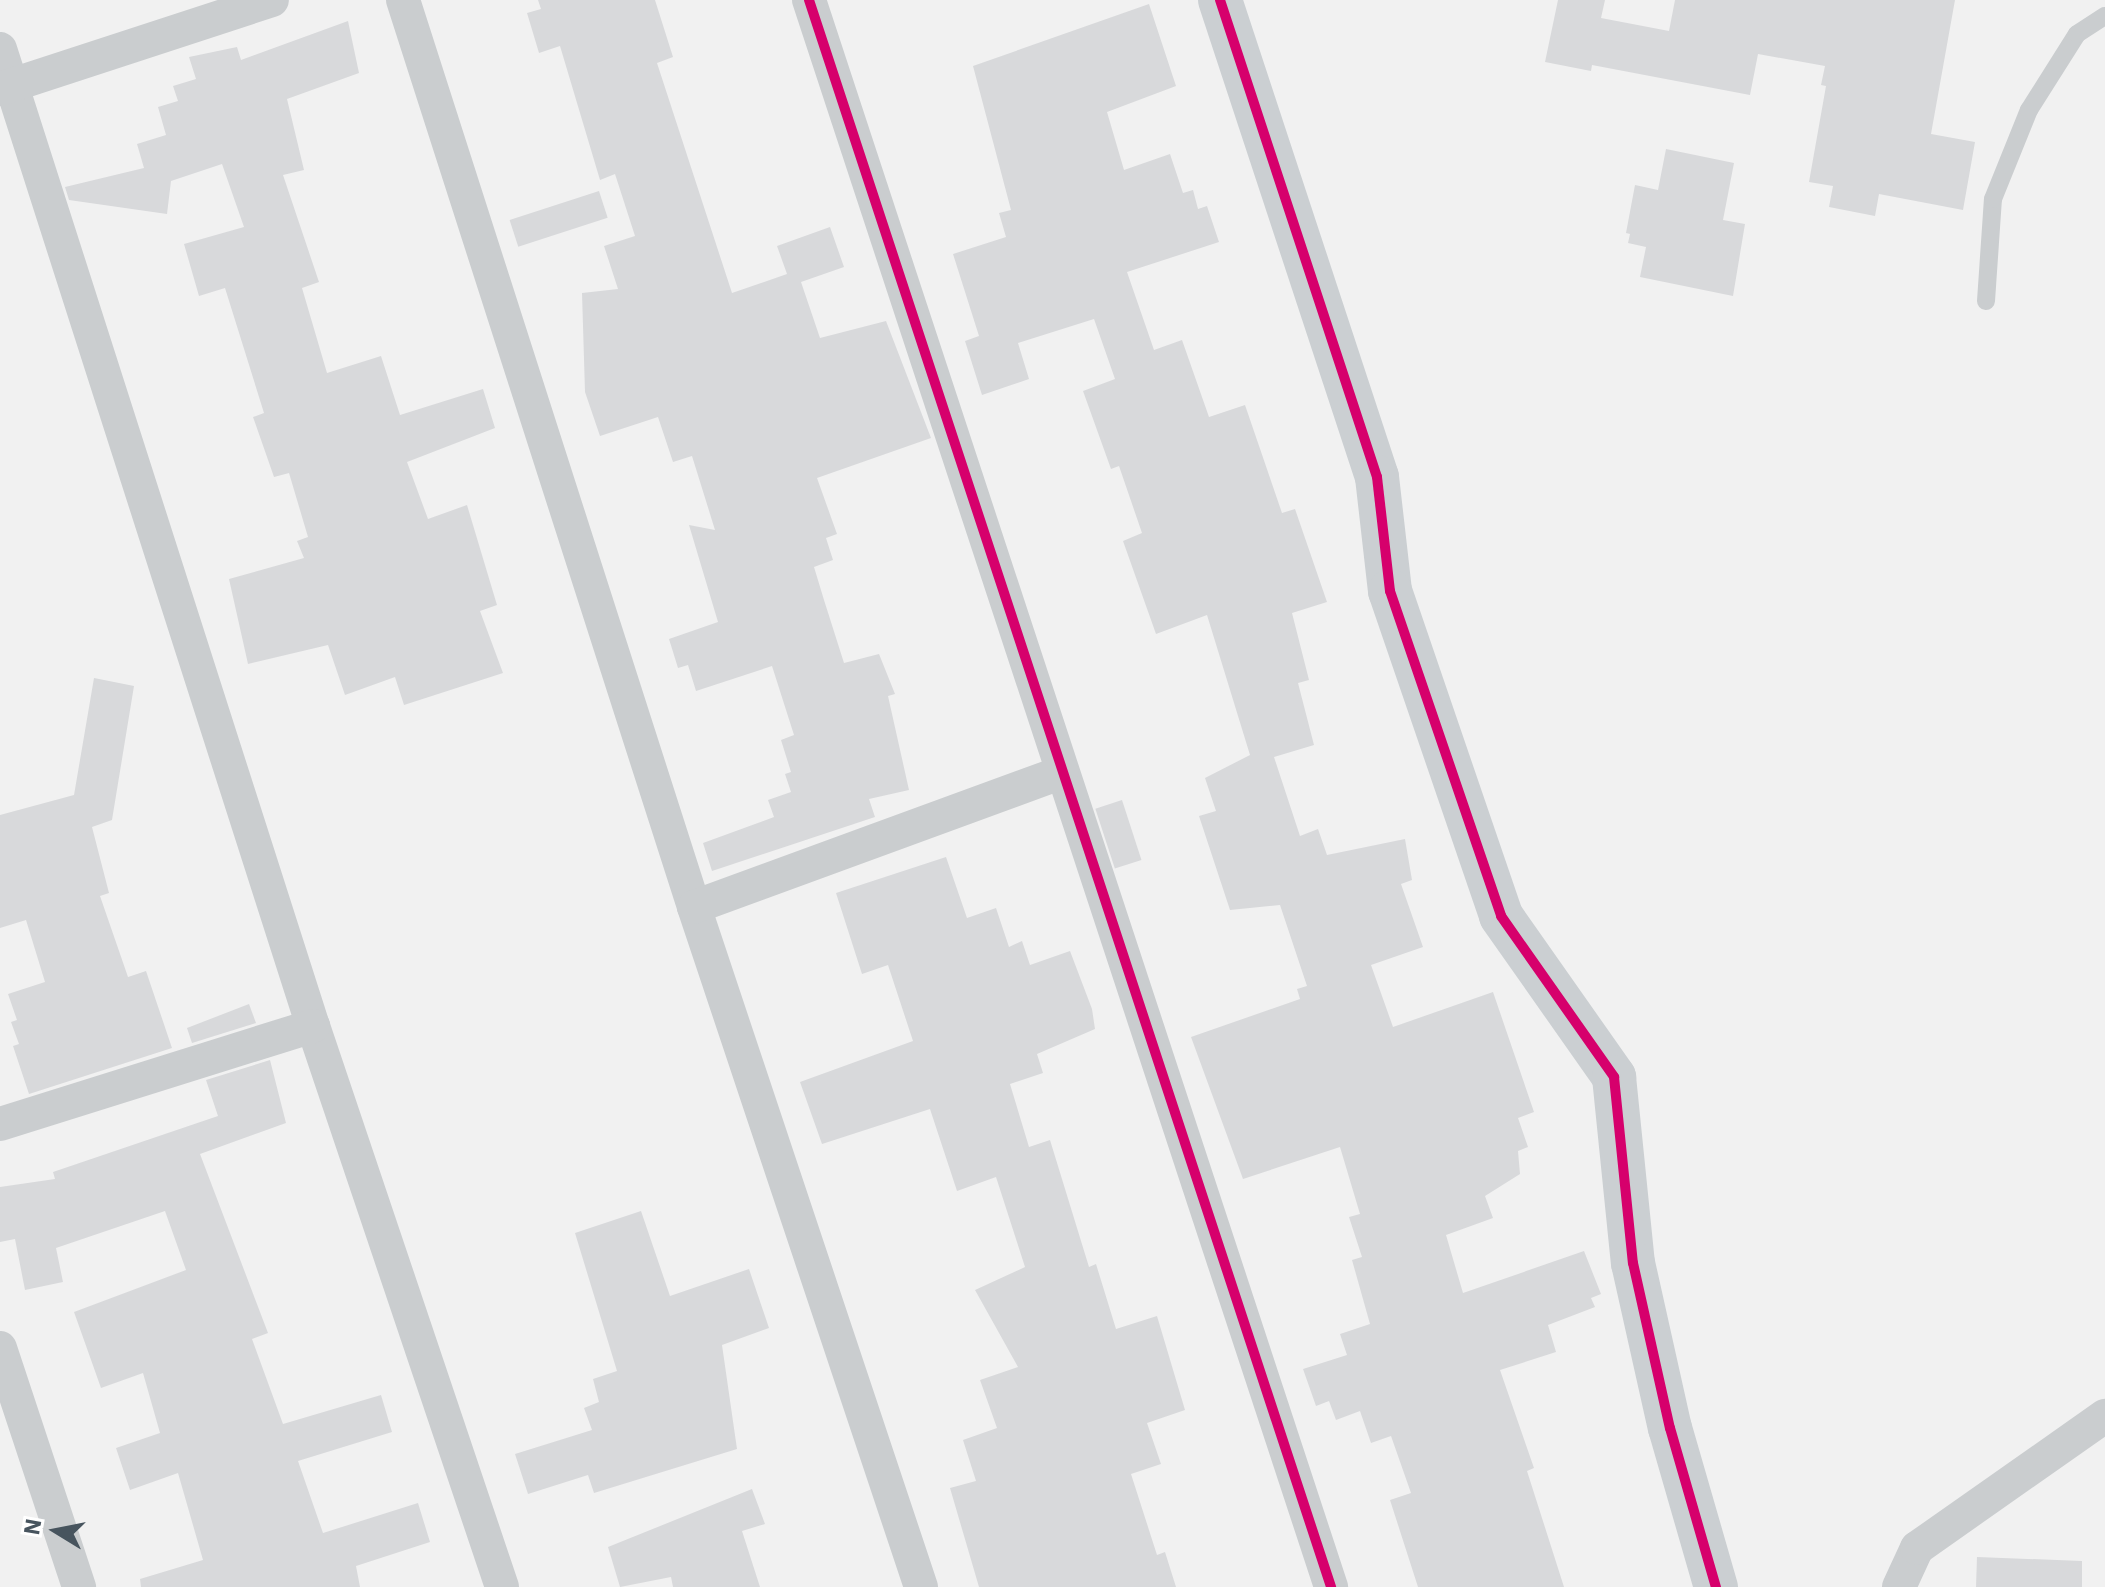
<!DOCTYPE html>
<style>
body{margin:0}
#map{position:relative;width:2105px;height:1587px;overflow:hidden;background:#f1f1f1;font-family:"IBM Plex Sans",sans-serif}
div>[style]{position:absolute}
.building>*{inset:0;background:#d8d9db;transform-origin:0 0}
.lane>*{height:18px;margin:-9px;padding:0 9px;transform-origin:9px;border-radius:9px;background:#cacdcf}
.street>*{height:34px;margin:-17px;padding:0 17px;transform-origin:17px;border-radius:17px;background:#cacdcf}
.secondary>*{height:44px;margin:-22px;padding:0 22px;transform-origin:22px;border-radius:22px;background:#cbcfd2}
.cycleway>*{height:10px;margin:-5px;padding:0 5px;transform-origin:5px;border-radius:5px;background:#d6006c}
span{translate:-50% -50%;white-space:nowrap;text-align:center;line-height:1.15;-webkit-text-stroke:8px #fff;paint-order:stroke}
.north{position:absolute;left:16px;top:1491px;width:80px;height:80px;-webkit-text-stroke:6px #fff;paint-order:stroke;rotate:280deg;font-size:22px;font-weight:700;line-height:32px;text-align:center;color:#47545e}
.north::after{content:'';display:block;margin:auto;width:28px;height:36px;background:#47545e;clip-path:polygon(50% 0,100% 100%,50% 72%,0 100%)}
</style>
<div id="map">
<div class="building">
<div style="clip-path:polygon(538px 0,655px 0,673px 57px,657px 63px,732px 293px,787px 274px,777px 246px,830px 227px,844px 267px,801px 282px,820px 338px,886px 321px,931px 438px,817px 478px,837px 534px,826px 538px,833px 560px,814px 567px,824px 600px,844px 663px,879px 654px,895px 694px,888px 696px,909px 790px,869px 799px,875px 817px,712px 871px,703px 843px,774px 817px,768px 800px,791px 792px,785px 774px,791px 772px,781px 740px,794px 735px,772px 666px,696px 691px,688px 665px,678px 668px,669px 639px,718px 622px,689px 525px,715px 530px,692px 456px,673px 462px,658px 417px,600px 436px,585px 392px,582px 293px,618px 289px,604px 246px,635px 236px,615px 174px,600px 180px,560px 46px,539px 53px,527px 13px,541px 9px)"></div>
<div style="clip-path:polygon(1558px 0,1605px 0,1601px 18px,1669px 31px,1675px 0,1955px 0,1931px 134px,1975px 142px,1963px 210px,1879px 194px,1875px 216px,1829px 207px,1833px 186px,1809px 182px,1826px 86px,1821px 85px,1825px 66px,1758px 54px,1750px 95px,1592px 65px,1591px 71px,1545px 62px)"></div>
<div style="clip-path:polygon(1149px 4px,1176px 86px,1107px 112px,1124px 170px,1170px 154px,1183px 193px,1193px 190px,1198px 209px,1207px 206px,1219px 242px,1127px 272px,1154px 350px,1182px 340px,1209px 417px,1245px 405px,1282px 513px,1295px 509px,1327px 602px,1292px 613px,1309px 680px,1298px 683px,1314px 745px,1274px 757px,1300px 836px,1318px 829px,1327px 855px,1405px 839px,1412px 880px,1401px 884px,1423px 947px,1371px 965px,1393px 1027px,1493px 992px,1534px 1112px,1518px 1118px,1528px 1147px,1518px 1151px,1520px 1174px,1485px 1196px,1493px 1218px,1446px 1235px,1463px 1293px,1584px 1251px,1601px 1294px,1591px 1298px,1595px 1307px,1548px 1325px,1556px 1352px,1500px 1370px,1534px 1468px,1527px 1471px,1564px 1587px,1418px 1587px,1390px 1500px,1411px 1493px,1391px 1436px,1371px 1443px,1360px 1411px,1336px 1420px,1329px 1401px,1316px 1406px,1303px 1369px,1347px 1355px,1340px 1334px,1370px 1324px,1352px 1260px,1362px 1257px,1349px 1217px,1360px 1214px,1340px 1147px,1243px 1179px,1191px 1037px,1300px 999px,1297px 989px,1307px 986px,1280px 905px,1230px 910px,1199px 816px,1216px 811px,1205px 778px,1250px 755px,1207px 615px,1156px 634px,1123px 541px,1142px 533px,1119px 466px,1111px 469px,1083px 391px,1115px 379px,1094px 319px,1018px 343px,1029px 379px,982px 395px,965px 341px,979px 336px,953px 254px,1006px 237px,999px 213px,1011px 210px,973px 66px)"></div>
<div style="clip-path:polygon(348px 21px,359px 73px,287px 99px,304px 170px,283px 175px,319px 282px,302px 288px,327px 373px,381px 356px,400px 415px,483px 389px,495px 428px,407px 462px,428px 519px,467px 505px,497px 605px,480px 611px,503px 673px,404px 705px,395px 677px,345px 695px,328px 645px,248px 664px,229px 579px,304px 558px,297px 541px,308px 537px,289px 473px,274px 477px,253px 417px,264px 413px,225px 288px,199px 296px,184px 244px,244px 227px,222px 164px,171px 181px,167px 214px,69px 200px,65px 187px,144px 168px,137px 144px,166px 135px,158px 107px,178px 101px,173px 86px,196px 79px,189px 57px,237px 47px,241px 60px)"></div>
<div style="clip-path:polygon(1666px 149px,1734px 163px,1723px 220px,1745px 224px,1733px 296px,1640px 277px,1646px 247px,1628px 243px,1630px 234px,1626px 233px,1635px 185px,1658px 190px)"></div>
<div style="left:599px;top:191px;width:28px;height:94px;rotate:72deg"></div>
<div style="clip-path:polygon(94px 678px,134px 686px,112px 820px,92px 827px,109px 893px,100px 896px,128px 977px,146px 971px,172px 1048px,29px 1094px,13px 1046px,19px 1044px,11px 1022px,17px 1020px,8px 994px,45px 982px,26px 920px,0 928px,0 815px,74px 795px)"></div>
<div style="left:1122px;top:800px;width:63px;height:28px;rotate:72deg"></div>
<div style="clip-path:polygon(946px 857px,967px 918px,996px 908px,1009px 947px,1022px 941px,1030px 965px,1070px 951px,1092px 1009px,1095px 1029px,1037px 1054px,1043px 1073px,1010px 1084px,1029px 1147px,1050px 1140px,1089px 1267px,1096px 1264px,1116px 1329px,1157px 1316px,1185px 1410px,1147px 1423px,1161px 1464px,1131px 1474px,1157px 1555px,1165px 1552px,1176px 1587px,979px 1587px,950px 1488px,976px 1481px,963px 1440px,997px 1428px,980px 1380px,1018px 1367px,975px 1290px,1025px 1267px,996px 1177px,957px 1191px,930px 1109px,822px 1144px,800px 1082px,913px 1041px,888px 965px,862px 974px,836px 893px)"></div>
<div style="clip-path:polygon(249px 1004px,256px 1023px,192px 1043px,187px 1028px)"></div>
<div style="clip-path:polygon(270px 1060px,286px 1123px,200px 1154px,268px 1333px,252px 1339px,283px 1424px,381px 1395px,392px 1432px,298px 1461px,323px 1533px,418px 1503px,430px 1542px,356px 1566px,360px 1587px,141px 1587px,140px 1579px,203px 1560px,178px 1473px,130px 1490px,116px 1448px,160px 1433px,143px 1373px,101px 1388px,74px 1312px,186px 1270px,165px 1211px,56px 1248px,63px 1282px,25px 1290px,15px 1239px,0 1242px,0 1187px,55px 1179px,53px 1172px,218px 1116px,206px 1080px)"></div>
<div style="clip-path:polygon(641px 1211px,670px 1296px,749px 1269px,769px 1328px,722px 1345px,737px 1449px,594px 1493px,588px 1475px,528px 1494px,515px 1454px,592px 1430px,584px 1408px,599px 1402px,593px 1379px,617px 1371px,575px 1233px)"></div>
<div style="clip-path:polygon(752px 1489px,765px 1524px,742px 1531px,760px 1587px,673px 1587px,671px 1577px,620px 1587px,608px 1547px)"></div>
<div style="clip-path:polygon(1977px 1557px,2082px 1561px,2082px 1587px,1976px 1587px)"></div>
</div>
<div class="lane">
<div style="left:1986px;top:301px;width:102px;rotate:-86.1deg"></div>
<div style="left:1993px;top:199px;width:96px;rotate:-68deg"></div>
<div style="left:2029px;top:110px;width:90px;rotate:-57.7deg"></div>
<div style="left:2077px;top:34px;width:33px;rotate:-33deg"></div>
</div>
<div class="street">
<div style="left:403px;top:0;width:953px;rotate:72.21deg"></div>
<div style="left:694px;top:907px;width:717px;rotate:71.54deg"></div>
<div style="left:809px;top:0;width:1671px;rotate:71.79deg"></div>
<div style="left:0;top:49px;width:1026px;rotate:72.24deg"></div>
<div style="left:313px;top:1026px;width:592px;rotate:71.38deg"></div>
<div style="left:0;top:89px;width:286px;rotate:-18.1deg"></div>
<div style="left:694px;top:907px;width:391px;rotate:-20.1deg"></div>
<div style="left:0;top:1124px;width:328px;rotate:-17.4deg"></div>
<div style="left:0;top:1348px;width:252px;rotate:71.7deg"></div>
<div style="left:1899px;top:1587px;width:43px;rotate:-65.2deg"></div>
<div style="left:1917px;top:1548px;width:230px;rotate:-35.1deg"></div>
</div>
<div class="secondary">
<div style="left:1220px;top:0;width:502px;rotate:71.78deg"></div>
<div style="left:1377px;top:477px;width:115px;rotate:83.5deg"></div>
<div style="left:1390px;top:591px;width:343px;rotate:71.1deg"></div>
<div style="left:1501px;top:916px;width:197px;rotate:54.9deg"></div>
<div style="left:1614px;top:1077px;width:187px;rotate:84.2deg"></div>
<div style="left:1633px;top:1263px;width:169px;rotate:77.4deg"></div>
<div style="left:1670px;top:1428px;width:166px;rotate:73.9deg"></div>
</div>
<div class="cycleway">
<div style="left:809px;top:0;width:1671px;rotate:71.79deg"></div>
<div style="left:1220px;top:0;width:502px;rotate:71.78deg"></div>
<div style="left:1377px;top:477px;width:115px;rotate:83.5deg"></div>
<div style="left:1390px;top:591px;width:343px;rotate:71.1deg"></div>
<div style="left:1501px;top:916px;width:197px;rotate:54.9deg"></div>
<div style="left:1614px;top:1077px;width:187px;rotate:84.2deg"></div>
<div style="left:1633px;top:1263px;width:169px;rotate:77.4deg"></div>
<div style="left:1670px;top:1428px;width:166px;rotate:73.9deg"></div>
</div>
<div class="north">N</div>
</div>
